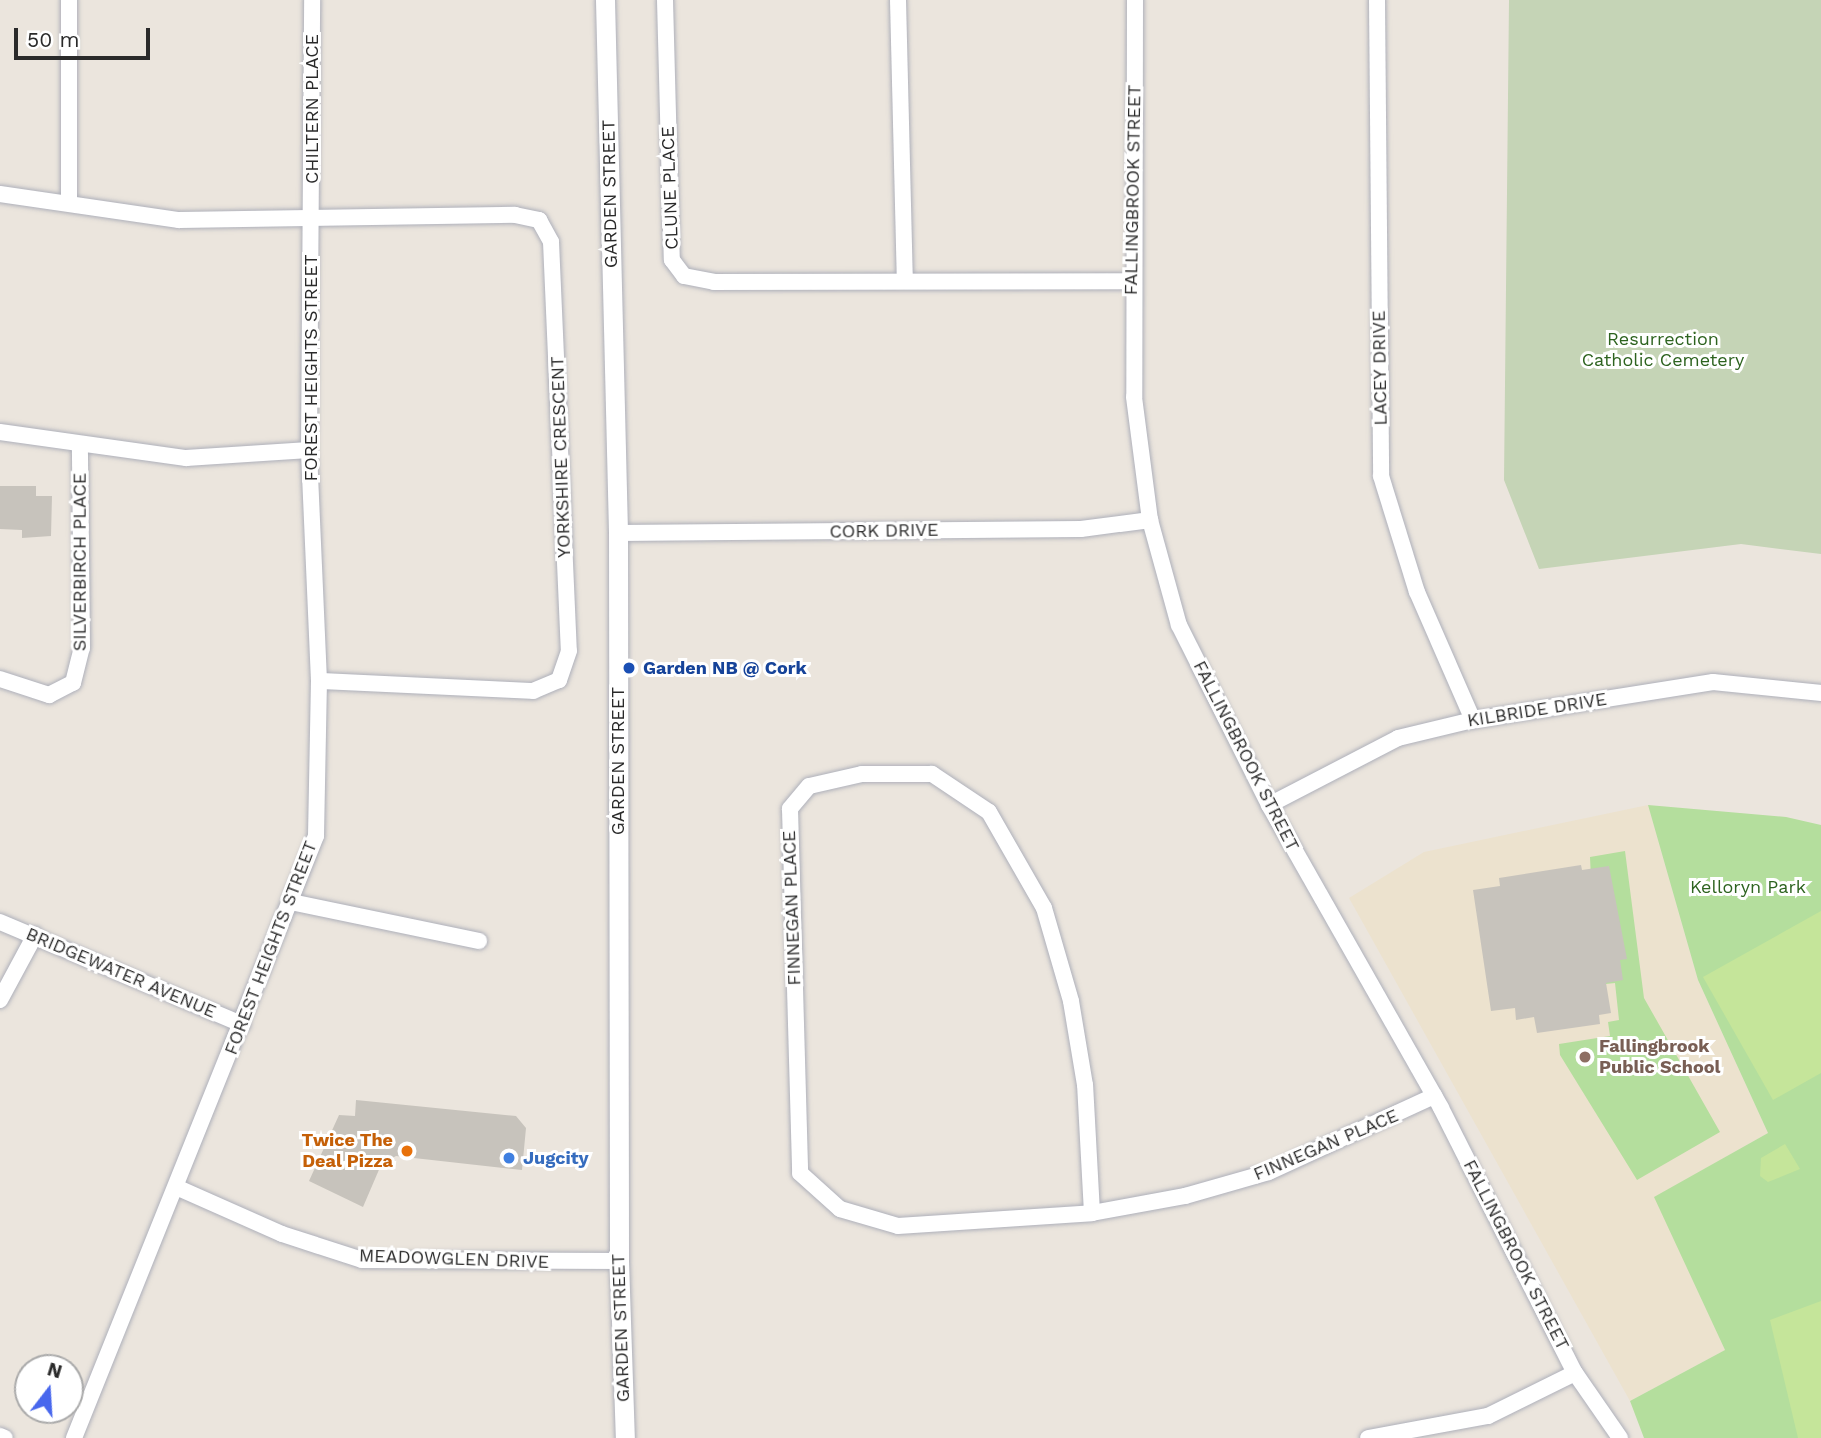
<!DOCTYPE html>
<style>
body{margin:0}
#map{position:relative;width:1821px;height:1438px;overflow:hidden;background:#ebe5dd;font-family:"Work Sans",sans-serif}
div>[style]{position:absolute}
.education>*{inset:0;background:#ece2ce}
.green>*{inset:0;background:#b4de9d}
.cemetery>*{inset:0;background:#c5d4b6}
.pitch>*{inset:0;background:#c5e59a}
.building>*{inset:0;background:#c7c3bc}
.roads{filter:drop-shadow(0 0 2px #aeb0ba) drop-shadow(0 0 2px #aeb0ba)}
.minor>*{height:16px;margin:-8px;padding:0 8px;transform-origin:8px;border-radius:8px;background:#fff}
.tertiary>*{height:19px;margin:-9.5px;padding:0 9.5px;transform-origin:9.5px;border-radius:9.5px;background:#fff}
.dots>*{width:19px;height:19px;translate:-50% -50%;box-sizing:border-box;border:4px solid #fff;border-radius:50%}
span{translate:-50% -50%;white-space:nowrap;text-align:center;line-height:1.15;-webkit-text-stroke:6px #fff;paint-order:stroke}
.street-label{font-size:18px;color:#2a2a2a}
.park-label{font-size:18px;color:#2d631f}
.transit-label{font-size:18px;color:#164399;font-weight:700}
.left{translate:0 -50%;text-align:left}
.education-label{font-size:18px;color:#785e54;font-weight:700}
.food-label{font-size:18px;color:#c56008;font-weight:700}
.right{translate:-100% -50%;text-align:right}
.shop-label{font-size:18px;color:#366cbe;font-weight:700}
.north{position:absolute;left:14px;top:1354px;width:70px;height:70px;box-sizing:border-box;background:#fff;border:2px solid #aaa;border-radius:50%;rotate:17deg;font-size:19px;font-weight:700;line-height:28px;text-align:center;color:#2a2a2a}
.north::after{content:'';display:block;margin:auto;width:24px;height:32px;background:#4867ed;clip-path:polygon(50% 0,100% 100%,50% 72%,0 100%)}
.scale{position:absolute;left:14px;top:28px;width:136px;height:32px;box-sizing:border-box;border:4px solid #2a2a2a;border-top:0;padding-left:9px;font-size:21px;line-height:24px;white-space:nowrap;color:#2a2a2a;-webkit-text-stroke:5px #fff;paint-order:stroke}
</style>
<div id="map">
<div class="education">
<div style="clip-path:polygon(1648px 805px,1698px 980px,1768px 1133px,1655px 1197px,1725px 1350px,1630px 1401px,1349px 898px,1424px 852px)"></div>
</div>
<div class="green">
<div style="clip-path:polygon(1648px 805px,1786px 817px,1821px 825px,1821px 1438px,1644px 1438px,1630px 1401px,1725px 1350px,1654px 1197px,1768px 1133px,1698px 980px)"></div>
<div style="clip-path:polygon(1625px 851px,1644px 998px,1720px 1132px,1637px 1180px,1560px 1055px,1559px 1044px,1610px 1036px,1608px 1022px,1619px 1020px,1615px 983px,1596px 985px,1590px 857px)"></div>
</div>
<div class="cemetery">
<div style="clip-path:polygon(1509px 0,1821px 0,1821px 554px,1741px 544px,1539px 569px,1504px 480px)"></div>
</div>
<div class="pitch">
<div style="clip-path:polygon(1821px 911px,1821px 1073px,1773px 1100px,1703px 977px)"></div>
<div style="clip-path:polygon(1785px 1144px,1800px 1169px,1768px 1182px,1760px 1176px,1761px 1158px)"></div>
<div style="clip-path:polygon(1821px 1301px,1821px 1438px,1798px 1438px,1770px 1320px)"></div>
</div>
<div class="building">
<div style="clip-path:polygon(0 486px,36px 486px,36px 496px,52px 496px,51px 536px,22px 538px,22px 530px,0 529px)"></div>
<div style="clip-path:polygon(1581px 865px,1582px 870px,1609px 866px,1627px 959px,1620px 960px,1623px 980px,1606px 983px,1611px 1013px,1599px 1015px,1600px 1024px,1537px 1033px,1534px 1017px,1516px 1020px,1515px 1008px,1491px 1011px,1473px 890px,1500px 886px,1499px 878px)"></div>
<div style="clip-path:polygon(356px 1100px,516px 1116px,526px 1128px,522px 1170px,396px 1156px,381px 1165px,363px 1207px,309px 1181px,339px 1115px,355px 1116px)"></div>
</div>
<div class="roads">
<div class="minor">
<div style="left:665px;top:0;width:260px;rotate:88.5deg"></div>
<div style="left:672px;top:260px;width:20px;rotate:53deg"></div>
<div style="left:684px;top:276px;width:31px;rotate:11deg"></div>
<div style="left:714px;top:282px;width:418px;rotate:-0.1deg"></div>
<div style="left:898px;top:0;width:280px;rotate:88.6deg"></div>
<div style="left:1135px;top:0;width:397px;rotate:90.1deg"></div>
<div style="left:1134px;top:397px;width:124px;rotate:82.6deg"></div>
<div style="left:1150px;top:520px;width:109px;rotate:74.6deg"></div>
<div style="left:1179px;top:625px;width:201px;rotate:63.4deg"></div>
<div style="left:1269px;top:805px;width:348px;rotate:60.4deg"></div>
<div style="left:1441px;top:1108px;width:297px;rotate:63.2deg"></div>
<div style="left:1575px;top:1373px;width:79px;rotate:55.3deg"></div>
<div style="left:1377px;top:0;width:476px;rotate:89.5deg"></div>
<div style="left:1381px;top:476px;width:121px;rotate:72.8deg"></div>
<div style="left:1417px;top:592px;width:140px;rotate:66.4deg"></div>
<div style="left:0;top:194px;width:181px;rotate:8.3deg"></div>
<div style="left:179px;top:220px;width:336px;rotate:-0.9deg"></div>
<div style="left:515px;top:215px;width:25px;rotate:12deg"></div>
<div style="left:539px;top:220px;width:25px;rotate:61deg"></div>
<div style="left:551px;top:242px;width:409px;rotate:87.5deg"></div>
<div style="left:569px;top:651px;width:31px;rotate:109deg"></div>
<div style="left:559px;top:680px;width:28px;rotate:157deg"></div>
<div style="left:533px;top:691px;width:214px;rotate:-177.3deg"></div>
<div style="left:69px;top:203px;width:203px;rotate:-90deg"></div>
<div style="left:0;top:432px;width:188px;rotate:8deg"></div>
<div style="left:186px;top:458px;width:123px;rotate:-3.7deg"></div>
<div style="left:618px;top:533px;width:463px;rotate:-0.5deg"></div>
<div style="left:1081px;top:529px;width:70px;rotate:-7.4deg"></div>
<div style="left:0;top:679px;width:52px;rotate:18.1deg"></div>
<div style="left:49px;top:695px;width:27px;rotate:-27deg"></div>
<div style="left:73px;top:683px;width:36px;rotate:-76deg"></div>
<div style="left:82px;top:648px;width:202px;rotate:-90.6deg"></div>
<div style="left:1269px;top:805px;width:145px;rotate:-27.4deg"></div>
<div style="left:1398px;top:738px;width:77px;rotate:-13.5deg"></div>
<div style="left:1473px;top:720px;width:243px;rotate:-9deg"></div>
<div style="left:1713px;top:682px;width:109px;rotate:5.8deg"></div>
<div style="left:291px;top:902px;width:192px;rotate:11.7deg"></div>
<div style="left:0;top:922px;width:263px;rotate:22.9deg"></div>
<div style="left:0;top:1000px;width:74px;rotate:-61.7deg"></div>
<div style="left:176px;top:1187px;width:116px;rotate:23.9deg"></div>
<div style="left:282px;top:1234px;width:84px;rotate:18deg"></div>
<div style="left:362px;top:1260px;width:257px;rotate:0.2deg"></div>
<div style="left:1092px;top:1213px;width:128px;rotate:-93.1deg"></div>
<div style="left:1085px;top:1085px;width:85px;rotate:-99.5deg"></div>
<div style="left:1071px;top:1001px;width:97px;rotate:-106.2deg"></div>
<div style="left:1044px;top:908px;width:111px;rotate:-119.8deg"></div>
<div style="left:989px;top:812px;width:69px;rotate:-146.3deg"></div>
<div style="left:932px;top:774px;width:70px;rotate:180deg"></div>
<div style="left:862px;top:774px;width:54px;rotate:167.2deg"></div>
<div style="left:809px;top:786px;width:30px;rotate:130deg"></div>
<div style="left:790px;top:809px;width:364px;rotate:88.4deg"></div>
<div style="left:800px;top:1173px;width:54px;rotate:42deg"></div>
<div style="left:840px;top:1209px;width:60px;rotate:16.3deg"></div>
<div style="left:898px;top:1226px;width:194px;rotate:-3.8deg"></div>
<div style="left:1092px;top:1213px;width:95px;rotate:-10.4deg"></div>
<div style="left:1185px;top:1196px;width:87px;rotate:-15.9deg"></div>
<div style="left:1269px;top:1172px;width:182px;rotate:-24.7deg"></div>
<div style="left:0;top:1436px;width:5px;rotate:22deg"></div>
<div style="left:74px;top:1438px;width:649px;rotate:-68.1deg"></div>
<div style="left:316px;top:836px;width:155px;rotate:-88.9deg"></div>
<div style="left:319px;top:681px;width:231px;rotate:-92.5deg"></div>
<div style="left:309px;top:450px;width:450px;rotate:-89.6deg"></div>
<div style="left:1368px;top:1438px;width:122px;rotate:-10.4deg"></div>
<div style="left:1488px;top:1416px;width:97px;rotate:-26.3deg"></div>
</div>
<div class="tertiary">
<div style="left:605px;top:0;width:533px;rotate:88.6deg"></div>
<div style="left:618px;top:533px;width:728px;rotate:89.92deg"></div>
<div style="left:619px;top:1261px;width:177px;rotate:88.1deg"></div>
</div>
</div>
<div class="dots">
<div style="left:629px;top:668px;background:#1a4fb4"></div>
<div style="left:1585px;top:1057px;background:#8d6e63"></div>
<div style="left:407px;top:1151px;background:#e8710a"></div>
<div style="left:509px;top:1158px;background:#3f7fe0"></div>
</div>
<div class="street-label">
<span style="left:312px;top:109px;rotate:-90deg">CHILTERN PLACE</span>
<span style="left:670px;top:188px;rotate:-92deg">CLUNE PLACE</span>
<span style="left:1133px;top:190px;rotate:-89deg">FALLINGBROOK STREET</span>
<span style="left:610px;top:194px;rotate:-91deg">GARDEN STREET</span>
<span style="left:311px;top:368px;rotate:-90deg">FOREST HEIGHTS STREET</span>
<span style="left:1380px;top:368px;rotate:-91deg">LACEY DRIVE</span>
<span style="left:561px;top:457px;rotate:-92deg">YORKSHIRE CRESCENT</span>
<span style="left:884px;top:531px;rotate:-1deg">CORK DRIVE</span>
<span style="left:80px;top:562px;rotate:-90deg">SILVERBIRCH PLACE</span>
<span style="left:1537px;top:710px;rotate:-9deg">KILBRIDE DRIVE</span>
<span style="left:1246px;top:756px;rotate:63deg">FALLINGBROOK STREET</span>
<span style="left:618px;top:761px;rotate:-90deg">GARDEN STREET</span>
<span style="left:792px;top:908px;rotate:-92deg">FINNEGAN PLACE</span>
<span style="left:271px;top:948px;rotate:-69deg">FOREST HEIGHTS STREET</span>
<span style="left:121px;top:973px;rotate:23deg">BRIDGEWATER AVENUE</span>
<span style="left:1326px;top:1145px;rotate:-23deg">FINNEGAN PLACE</span>
<span style="left:1516px;top:1255px;rotate:63deg">FALLINGBROOK STREET</span>
<span style="left:454px;top:1259px;rotate:2deg">MEADOWGLEN DRIVE</span>
<span style="left:621px;top:1328px;rotate:-92deg">GARDEN STREET</span>
</div>
<div class="park-label">
<span style="left:1663px;top:350px">Resurrection<br>Catholic Cemetery</span>
<span style="left:1748px;top:887px">Kelloryn Park</span>
</div>
<div class="transit-label">
<span class="left" style="left:643px;top:668px">Garden NB @ Cork</span>
</div>
<div class="education-label">
<span class="left" style="left:1599px;top:1057px">Fallingbrook<br>Public School</span>
</div>
<div class="food-label">
<span class="right" style="left:393px;top:1151px">Twice The<br>Deal Pizza</span>
</div>
<div class="shop-label">
<span class="left" style="left:523px;top:1158px">Jugcity</span>
</div>
<div class="north">N</div>
<div class="scale">50 m</div>
</div>
